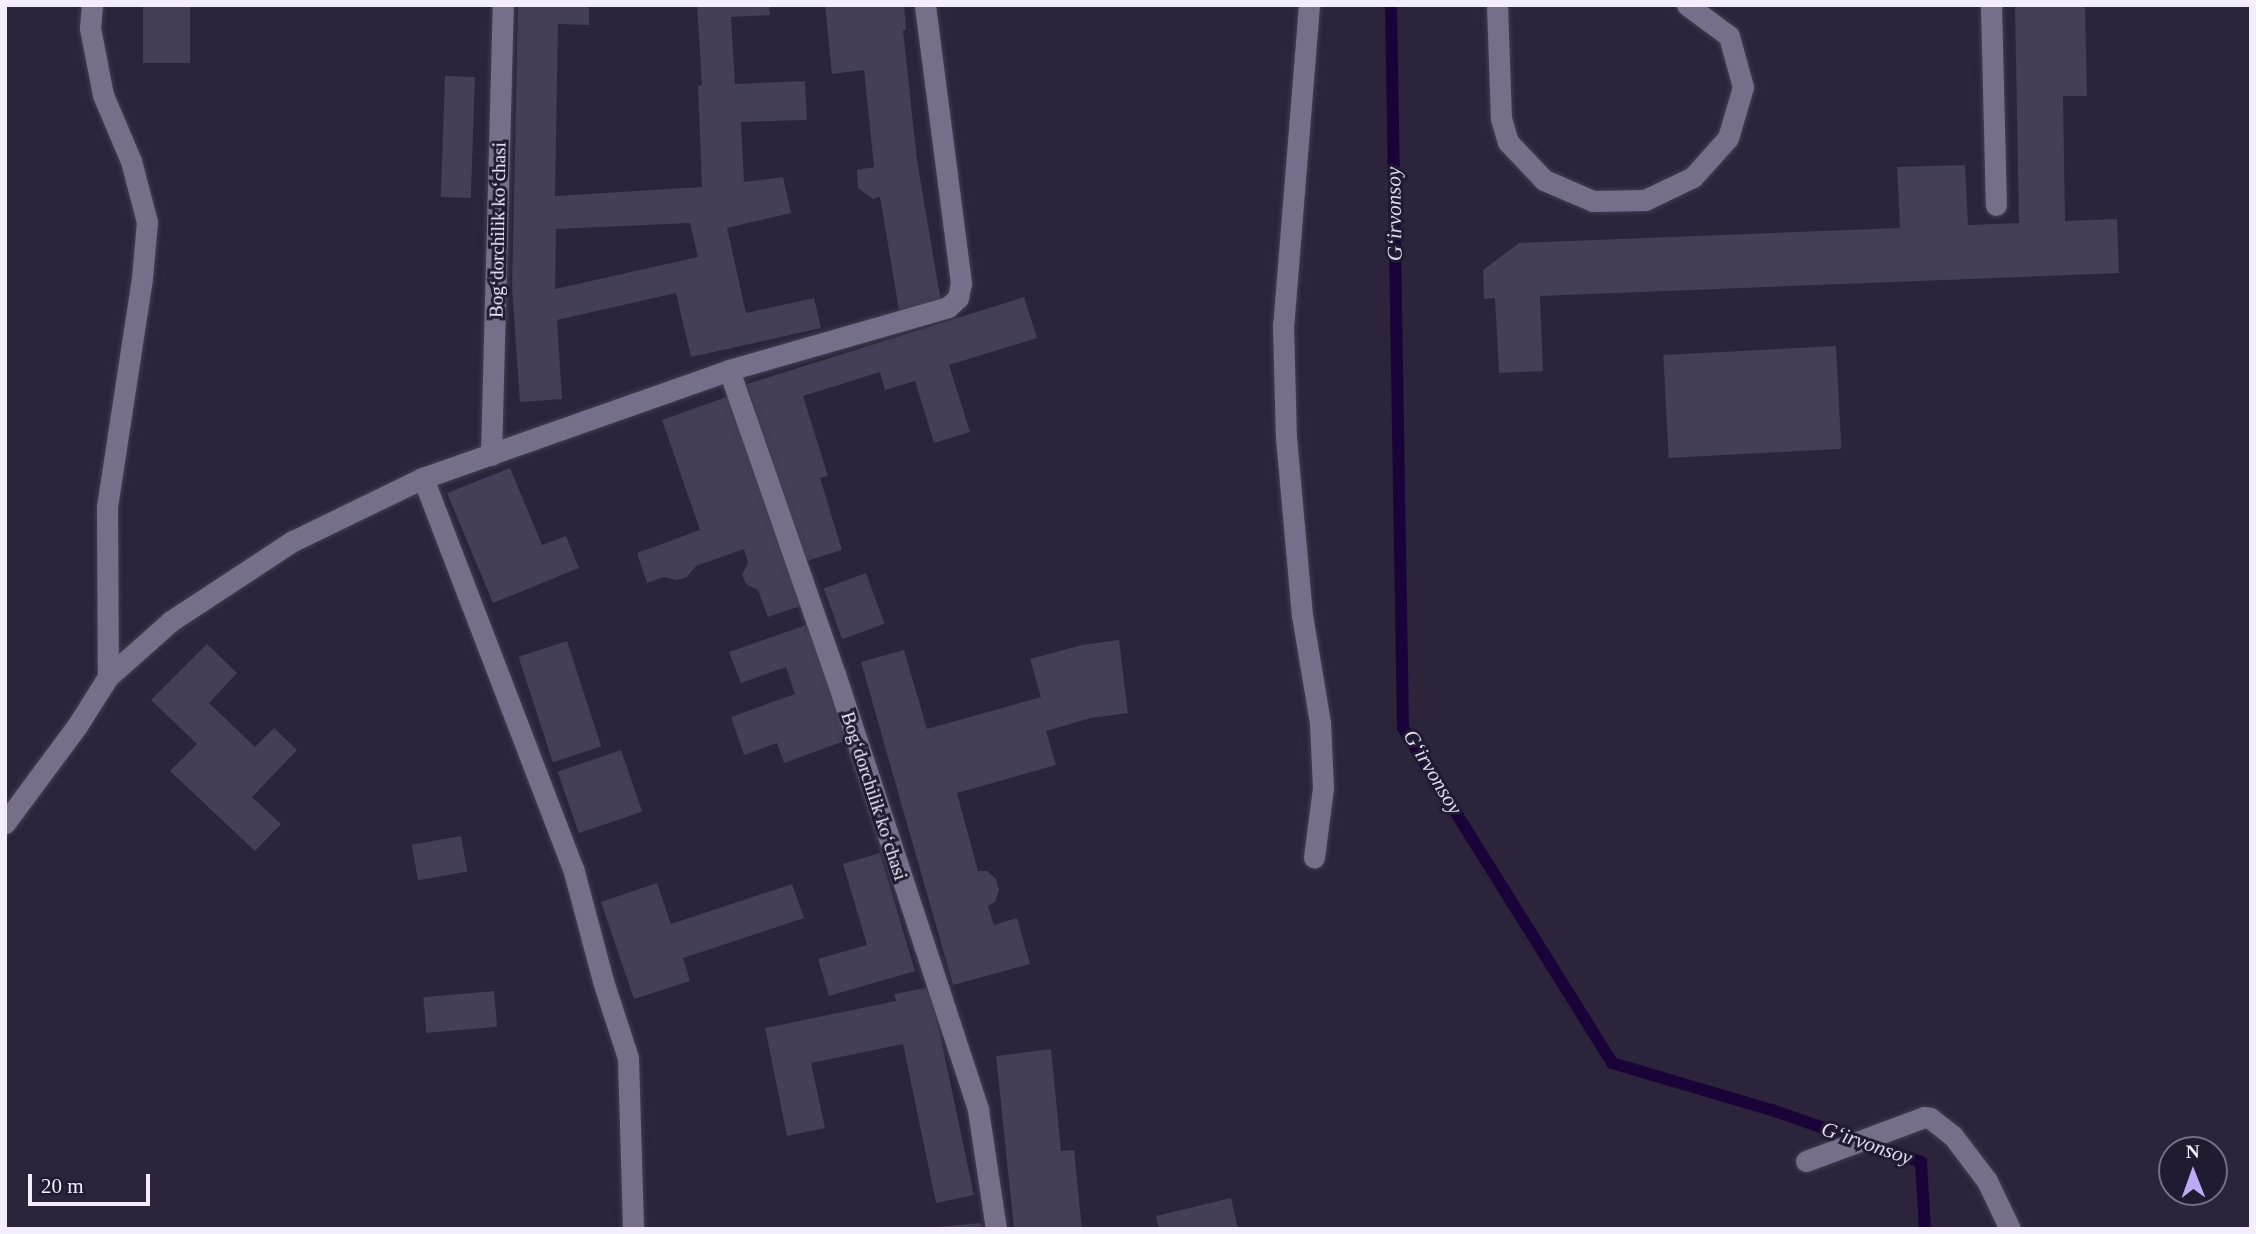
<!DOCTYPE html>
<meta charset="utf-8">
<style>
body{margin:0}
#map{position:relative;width:2256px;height:1234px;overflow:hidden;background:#2b243b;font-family:"Times New Roman",serif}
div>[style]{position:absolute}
.stream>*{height:12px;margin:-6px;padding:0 6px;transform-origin:6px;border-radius:6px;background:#1a0338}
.building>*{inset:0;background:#443e56;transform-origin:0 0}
.roads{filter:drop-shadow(0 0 2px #453e51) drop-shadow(0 0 2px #453e51)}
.lane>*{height:21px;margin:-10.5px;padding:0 10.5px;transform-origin:10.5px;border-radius:10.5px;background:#766f8a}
.street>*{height:21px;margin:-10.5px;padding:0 10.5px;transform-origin:10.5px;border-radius:10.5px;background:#766f8a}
span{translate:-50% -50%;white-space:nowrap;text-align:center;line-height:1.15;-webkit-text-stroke:6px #211b31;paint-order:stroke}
.street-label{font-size:19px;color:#f2eefd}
.water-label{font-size:21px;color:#dfdaef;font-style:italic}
.frame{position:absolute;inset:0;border:7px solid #f2eefd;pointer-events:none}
.north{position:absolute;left:2158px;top:1136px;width:70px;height:70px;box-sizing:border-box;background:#211b31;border:2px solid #756f83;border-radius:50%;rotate:359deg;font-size:19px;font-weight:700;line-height:28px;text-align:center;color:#f2eefd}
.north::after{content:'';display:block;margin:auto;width:24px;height:32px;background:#bea9f4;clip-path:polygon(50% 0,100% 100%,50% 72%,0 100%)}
.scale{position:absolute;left:28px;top:1174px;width:122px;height:32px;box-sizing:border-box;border:4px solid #f2eefd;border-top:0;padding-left:9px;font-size:21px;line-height:24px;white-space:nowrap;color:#f2eefd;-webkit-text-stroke:5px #211b31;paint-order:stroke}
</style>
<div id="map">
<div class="stream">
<div style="left:1391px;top:5px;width:723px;rotate:89.05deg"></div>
<div style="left:1403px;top:728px;width:395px;rotate:58deg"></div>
<div style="left:1612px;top:1063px;width:167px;rotate:16.4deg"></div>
<div style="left:1772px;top:1110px;width:158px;rotate:19.2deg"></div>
<div style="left:1921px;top:1162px;width:67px;rotate:86.6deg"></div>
</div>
<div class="building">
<div style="left:143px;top:5px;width:47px;height:58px"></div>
<div style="clip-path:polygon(evenodd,518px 5px,589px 5px,589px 25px,558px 24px,555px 196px,702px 187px,698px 86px,702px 85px,697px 5px,769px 5px,770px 15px,731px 17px,735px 84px,805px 81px,807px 120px,741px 122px,744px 182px,783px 177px,791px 213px,727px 228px,746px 313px,814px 298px,821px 328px,691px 357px,676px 293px,557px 320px,562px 399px,520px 402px,512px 288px,518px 5px,690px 223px,698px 257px,555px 289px,556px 229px,690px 223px)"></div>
<div style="clip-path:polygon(825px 5px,904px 5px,906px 30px,903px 30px,917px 160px,941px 302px,899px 310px,880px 197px,873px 199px,858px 188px,857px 170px,874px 167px,864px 70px,832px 74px)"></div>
<div style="clip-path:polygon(2015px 5px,2085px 5px,2087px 96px,2063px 96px,2065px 221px,2117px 219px,2119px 273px,1540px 296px,1543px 371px,1499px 373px,1495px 298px,1484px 299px,1483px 270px,1519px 243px,1900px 228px,1897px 167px,1965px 165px,1968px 225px,2019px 223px)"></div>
<div style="left:445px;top:76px;width:30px;height:121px;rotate:2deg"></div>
<div style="clip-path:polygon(1024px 297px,1037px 338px,949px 365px,970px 432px,934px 443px,915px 381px,885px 390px,880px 372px,803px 396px,828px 476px,820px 478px,842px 550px,803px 562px,747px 384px)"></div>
<div style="left:1836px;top:346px;width:103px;height:173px;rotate:87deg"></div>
<div style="clip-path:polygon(729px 396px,803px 605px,768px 617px,758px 590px,746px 584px,742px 575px,748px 563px,744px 549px,696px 566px,687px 577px,677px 580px,664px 577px,647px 583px,637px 553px,700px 530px,662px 420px)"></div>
<div style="clip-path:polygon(510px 468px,542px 545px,566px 536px,579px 568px,493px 603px,447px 493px)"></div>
<div style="left:866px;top:573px;width:54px;height:45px;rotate:70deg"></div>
<div style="clip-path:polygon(809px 624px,850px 739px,784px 763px,777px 743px,744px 755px,731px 717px,795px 694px,786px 667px,741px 683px,729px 652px)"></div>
<div style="clip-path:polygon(1119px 640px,1128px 713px,1091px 718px,1046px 731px,1056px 765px,957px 793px,978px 871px,987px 871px,996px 879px,999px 890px,995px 902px,988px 906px,994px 925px,1017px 918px,1030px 964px,953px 985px,861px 662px,904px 650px,927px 729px,1041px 697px,1030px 659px,1082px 645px)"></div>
<div style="left:567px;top:641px;width:111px;height:51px;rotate:72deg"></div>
<div style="clip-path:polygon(207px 644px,237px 673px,209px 703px,255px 747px,274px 728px,297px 750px,252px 797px,281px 824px,255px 851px,170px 771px,197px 744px,151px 700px)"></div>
<div style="left:621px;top:750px;width:65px;height:67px;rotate:71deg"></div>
<div style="left:461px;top:836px;width:36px;height:50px;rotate:80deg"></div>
<div style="clip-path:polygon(880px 853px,915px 971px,829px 996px,818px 959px,867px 945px,843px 864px)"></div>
<div style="clip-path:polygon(657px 883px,671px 924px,792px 884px,804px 918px,683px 958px,690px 981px,634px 999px,601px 902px)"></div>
<div style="clip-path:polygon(930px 987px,974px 1195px,936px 1203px,903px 1044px,811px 1063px,825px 1128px,787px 1136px,765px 1028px,896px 1001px,894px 994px)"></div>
<div style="left:494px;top:991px;width:36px;height:71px;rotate:85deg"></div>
<div style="clip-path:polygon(1051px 1049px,1061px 1151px,1074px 1150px,1082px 1229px,1014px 1229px,996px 1056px)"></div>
<div style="clip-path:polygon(1231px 1198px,1238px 1229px,1159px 1229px,1156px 1216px)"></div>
<div style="clip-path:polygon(981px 1223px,981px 1229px,936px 1229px,936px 1227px)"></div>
</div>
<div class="roads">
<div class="lane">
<div style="left:1497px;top:5px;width:113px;rotate:88deg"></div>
<div style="left:1501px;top:118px;width:25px;rotate:74deg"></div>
<div style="left:1508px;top:142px;width:52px;rotate:46.5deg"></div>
<div style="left:1544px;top:180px;width:53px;rotate:23.2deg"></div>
<div style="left:1593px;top:201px;width:52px;rotate:-1.1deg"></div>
<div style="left:1645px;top:200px;width:53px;rotate:-25.6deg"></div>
<div style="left:1693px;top:177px;width:52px;rotate:-48.1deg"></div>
<div style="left:1728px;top:138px;width:53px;rotate:-73.6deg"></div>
<div style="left:1743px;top:87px;width:53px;rotate:-105.4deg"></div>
<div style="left:1729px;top:36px;width:52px;rotate:-143.6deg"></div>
<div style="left:1991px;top:5px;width:200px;rotate:88.6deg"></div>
</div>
<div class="street">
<div style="left:92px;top:5px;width:23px;rotate:95deg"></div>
<div style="left:90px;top:28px;width:68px;rotate:79deg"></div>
<div style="left:103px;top:95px;width:72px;rotate:67deg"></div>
<div style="left:131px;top:161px;width:63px;rotate:75.3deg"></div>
<div style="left:147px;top:222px;width:56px;rotate:95.1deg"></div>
<div style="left:142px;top:278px;width:232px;rotate:98.7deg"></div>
<div style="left:107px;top:507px;width:170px;rotate:89.7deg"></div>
<div style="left:1309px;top:5px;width:321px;rotate:94.6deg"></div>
<div style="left:1283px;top:325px;width:112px;rotate:88.5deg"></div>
<div style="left:1286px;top:437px;width:179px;rotate:84.9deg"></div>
<div style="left:1302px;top:615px;width:109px;rotate:80.5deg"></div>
<div style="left:1320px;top:722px;width:66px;rotate:87.4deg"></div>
<div style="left:1323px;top:788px;width:70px;rotate:97.4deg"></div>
<div style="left:729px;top:370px;width:322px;rotate:70.8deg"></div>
<div style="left:835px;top:674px;width:459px;rotate:71.8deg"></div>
<div style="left:978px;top:1110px;width:120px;rotate:81.4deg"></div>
<div style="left:491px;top:455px;width:450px;rotate:-88.5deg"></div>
<div style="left:423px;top:478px;width:418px;rotate:69deg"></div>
<div style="left:573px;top:868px;width:117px;rotate:75.1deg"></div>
<div style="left:603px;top:981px;width:81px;rotate:72deg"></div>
<div style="left:628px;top:1058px;width:171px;rotate:88.3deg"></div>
<div style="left:5px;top:823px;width:121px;rotate:-53.4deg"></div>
<div style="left:77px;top:726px;width:58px;rotate:-57.7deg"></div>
<div style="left:108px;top:677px;width:84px;rotate:-41.6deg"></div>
<div style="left:171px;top:621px;width:146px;rotate:-33.3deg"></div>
<div style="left:293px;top:541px;width:144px;rotate:-25.9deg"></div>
<div style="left:423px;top:478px;width:324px;rotate:-19.4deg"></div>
<div style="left:729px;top:370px;width:228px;rotate:-16deg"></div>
<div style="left:948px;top:307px;width:13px;rotate:-42deg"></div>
<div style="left:958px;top:298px;width:15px;rotate:-79deg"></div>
<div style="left:961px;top:283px;width:280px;rotate:-97.4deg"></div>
<div style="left:1806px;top:1161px;width:126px;rotate:-20.4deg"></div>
<div style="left:1924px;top:1117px;width:6px;rotate:9deg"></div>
<div style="left:1930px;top:1118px;width:29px;rotate:38deg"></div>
<div style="left:1953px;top:1136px;width:56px;rotate:52.9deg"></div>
<div style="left:1987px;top:1181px;width:53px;rotate:64.4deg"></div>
</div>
</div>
<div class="street-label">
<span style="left:498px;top:230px;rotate:-89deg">Bogʻdorchilik koʻchasi</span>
<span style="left:874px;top:796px;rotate:72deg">Bogʻdorchilik koʻchasi</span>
</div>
<div class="water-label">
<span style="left:1394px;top:214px;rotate:-91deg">G‘irvonsoy</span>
<span style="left:1433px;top:772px;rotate:59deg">G‘irvonsoy</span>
<span style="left:1867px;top:1143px;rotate:19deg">G‘irvonsoy</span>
</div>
<div class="frame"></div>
<div class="north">N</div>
<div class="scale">20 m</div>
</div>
